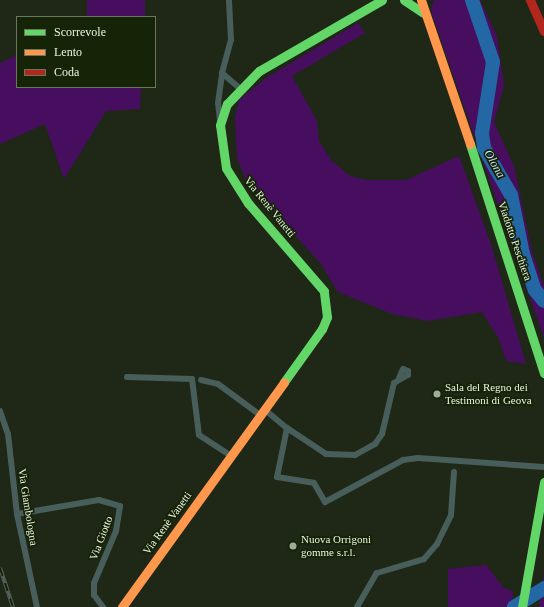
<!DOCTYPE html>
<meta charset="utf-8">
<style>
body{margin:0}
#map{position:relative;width:544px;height:607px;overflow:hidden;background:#1f2717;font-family:Georgia,serif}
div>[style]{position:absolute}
.green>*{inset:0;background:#470e60;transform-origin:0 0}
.river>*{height:14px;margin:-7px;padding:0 7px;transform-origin:7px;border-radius:7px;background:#2467a5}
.street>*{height:6px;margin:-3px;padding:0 3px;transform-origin:3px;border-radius:3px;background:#475e5b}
.fast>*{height:9px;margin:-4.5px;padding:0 4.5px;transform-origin:4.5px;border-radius:4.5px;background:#63d668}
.slow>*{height:9px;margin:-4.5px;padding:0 4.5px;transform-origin:4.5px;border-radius:4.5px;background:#ff974d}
.jam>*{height:9px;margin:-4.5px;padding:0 4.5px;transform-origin:4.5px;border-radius:4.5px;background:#b3261e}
.rail>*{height:4px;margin-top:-2px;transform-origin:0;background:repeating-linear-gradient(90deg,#152307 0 8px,#54635c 0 16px);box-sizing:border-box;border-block:1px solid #54635c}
.dots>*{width:11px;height:11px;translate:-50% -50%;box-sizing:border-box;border:2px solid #152307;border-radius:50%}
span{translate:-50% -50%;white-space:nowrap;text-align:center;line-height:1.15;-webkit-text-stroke:3.5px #152307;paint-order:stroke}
.street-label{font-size:11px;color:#eaf4e2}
.poi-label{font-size:11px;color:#eaf4e2}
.left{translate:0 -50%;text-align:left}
.water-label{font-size:12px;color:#cbdff6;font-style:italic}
.legend{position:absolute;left:16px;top:16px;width:140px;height:72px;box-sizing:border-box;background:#152307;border:1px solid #6a775f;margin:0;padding:5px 7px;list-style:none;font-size:12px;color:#eaf4e2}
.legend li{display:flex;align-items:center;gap:8px;height:20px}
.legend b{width:20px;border:1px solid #6a775f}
</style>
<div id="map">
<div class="green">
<div style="left:87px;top:0;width:58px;height:17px"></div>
<div style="clip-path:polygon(434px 0,480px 0,497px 36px,504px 85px,494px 122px,514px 166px,532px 252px,544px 286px,544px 338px,431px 11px)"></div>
<div style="clip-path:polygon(358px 23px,365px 33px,292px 76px,317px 121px,319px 141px,331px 160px,350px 176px,367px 180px,406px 180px,459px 156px,491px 244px,526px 364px,506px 361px,499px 339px,482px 312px,428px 321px,392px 314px,338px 292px,321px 264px,247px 182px,237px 158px,235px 118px,239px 100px,266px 78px)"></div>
<div style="clip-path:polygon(17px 55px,17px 87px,141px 87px,140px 109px,106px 111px,64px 179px,45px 124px,0 144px,0 63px)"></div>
<div style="clip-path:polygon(486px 565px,504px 588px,513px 591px,512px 607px,448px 607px,448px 569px)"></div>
<div style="clip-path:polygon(544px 575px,544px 607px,539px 607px,542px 585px)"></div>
</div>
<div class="river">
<div style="left:472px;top:0;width:65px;rotate:71.3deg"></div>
<div style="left:493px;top:62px;width:72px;rotate:98.8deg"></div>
<div style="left:482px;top:133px;width:15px;rotate:82deg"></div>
<div style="left:484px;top:148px;width:54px;rotate:60.1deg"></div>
<div style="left:511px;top:195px;width:60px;rotate:78.5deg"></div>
<div style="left:523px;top:254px;width:38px;rotate:72deg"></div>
<div style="left:535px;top:290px;width:14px;rotate:51deg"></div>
<div style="left:514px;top:607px;width:36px;rotate:-32deg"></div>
</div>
<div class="street">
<div style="left:222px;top:73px;width:34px;rotate:-75deg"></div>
<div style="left:231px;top:40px;width:40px;rotate:-92.9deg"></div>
<div style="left:220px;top:121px;width:18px;rotate:-96deg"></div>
<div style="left:218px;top:103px;width:30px;rotate:-82deg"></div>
<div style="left:222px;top:73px;width:23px;rotate:41deg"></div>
<div style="left:127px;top:377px;width:65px;rotate:1.8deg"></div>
<div style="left:192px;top:379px;width:56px;rotate:82.9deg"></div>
<div style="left:199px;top:435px;width:38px;rotate:33deg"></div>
<div style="left:201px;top:380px;width:17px;rotate:13deg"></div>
<div style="left:218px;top:384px;width:52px;rotate:36.4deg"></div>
<div style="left:264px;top:409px;width:30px;rotate:40deg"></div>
<div style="left:287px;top:428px;width:50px;rotate:101.5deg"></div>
<div style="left:277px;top:477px;width:37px;rotate:9deg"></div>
<div style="left:314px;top:483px;width:22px;rotate:60deg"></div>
<div style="left:325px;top:502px;width:89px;rotate:-28.3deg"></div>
<div style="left:403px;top:460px;width:15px;rotate:-8deg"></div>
<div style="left:418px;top:458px;width:126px;rotate:4.1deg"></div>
<div style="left:0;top:411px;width:24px;rotate:71deg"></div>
<div style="left:8px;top:434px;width:81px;rotate:83.6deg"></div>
<div style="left:17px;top:514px;width:95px;rotate:77.9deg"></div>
<div style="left:287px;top:428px;width:47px;rotate:33.7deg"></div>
<div style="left:326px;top:454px;width:29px;rotate:2deg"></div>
<div style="left:355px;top:455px;width:23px;rotate:-29deg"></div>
<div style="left:375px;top:444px;width:12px;rotate:-55deg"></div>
<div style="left:382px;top:434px;width:52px;rotate:-76.8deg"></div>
<div style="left:394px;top:383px;width:16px;rotate:-30deg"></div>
<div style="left:408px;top:375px;width:4px;rotate:-90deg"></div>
<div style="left:408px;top:371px;width:5px;rotate:-158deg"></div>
<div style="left:403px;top:369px;width:10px;rotate:114deg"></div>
<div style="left:17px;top:514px;width:83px;rotate:-9.7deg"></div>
<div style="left:99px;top:500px;width:22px;rotate:16deg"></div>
<div style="left:120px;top:506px;width:25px;rotate:99deg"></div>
<div style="left:116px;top:531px;width:56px;rotate:112.9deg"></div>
<div style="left:94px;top:583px;width:12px;rotate:90deg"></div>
<div style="left:94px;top:595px;width:15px;rotate:53deg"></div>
<div style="left:357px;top:607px;width:39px;rotate:-60deg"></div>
<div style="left:377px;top:573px;width:49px;rotate:-16.6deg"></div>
<div style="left:424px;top:559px;width:20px;rotate:-49deg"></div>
<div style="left:437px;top:544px;width:32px;rotate:-64deg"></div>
<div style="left:451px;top:515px;width:43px;rotate:-86deg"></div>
</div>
<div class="fast">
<div style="left:404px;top:0;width:23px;rotate:34deg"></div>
<div style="left:470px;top:144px;width:241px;rotate:72.1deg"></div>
<div style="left:284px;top:382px;width:65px;rotate:-54.4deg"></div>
<div style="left:322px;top:329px;width:13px;rotate:-67deg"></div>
<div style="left:327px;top:317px;width:26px;rotate:-97deg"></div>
<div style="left:324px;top:291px;width:116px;rotate:-130.8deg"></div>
<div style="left:248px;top:203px;width:41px;rotate:-122.2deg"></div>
<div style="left:226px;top:168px;width:43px;rotate:-97.9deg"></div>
<div style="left:220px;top:125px;width:22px;rotate:-72deg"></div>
<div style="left:227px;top:104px;width:46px;rotate:-45.9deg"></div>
<div style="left:259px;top:71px;width:142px;rotate:-30deg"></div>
<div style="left:522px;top:607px;width:127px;rotate:-80deg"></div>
</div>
<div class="slow">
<div style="left:421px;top:0;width:152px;rotate:71.2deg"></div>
<div style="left:122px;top:607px;width:277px;rotate:-54.2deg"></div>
</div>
<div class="jam">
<div style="left:530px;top:0;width:34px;rotate:66deg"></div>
</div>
<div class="rail">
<div style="left:0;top:568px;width:41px;rotate:71.6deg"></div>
</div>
<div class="dots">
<div style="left:437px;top:394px;background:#a3ac9b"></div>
<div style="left:293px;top:546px;background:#a3ac9b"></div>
</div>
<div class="street-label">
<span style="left:270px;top:207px;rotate:51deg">Via Renè Vanetti</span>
<span style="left:515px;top:241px;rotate:71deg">Viadotto Peschiera</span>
<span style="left:28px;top:507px;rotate:81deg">Via Giambologna</span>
<span style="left:167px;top:523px;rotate:-54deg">Via Renè Vanetti</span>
<span style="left:101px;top:538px;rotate:-69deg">Via Giotto</span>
</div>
<div class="poi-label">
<span class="left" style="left:445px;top:394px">Sala del Regno dei<br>Testimoni di Geova</span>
<span class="left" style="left:301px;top:546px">Nuova Orrigoni<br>gomme s.r.l.</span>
</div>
<div class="water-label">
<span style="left:494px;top:164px;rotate:61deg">Olona</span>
</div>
<ul class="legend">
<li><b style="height:5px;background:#63d668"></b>Scorrevole</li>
<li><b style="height:5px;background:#ff974d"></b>Lento</li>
<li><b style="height:5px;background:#b3261e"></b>Coda</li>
</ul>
</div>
